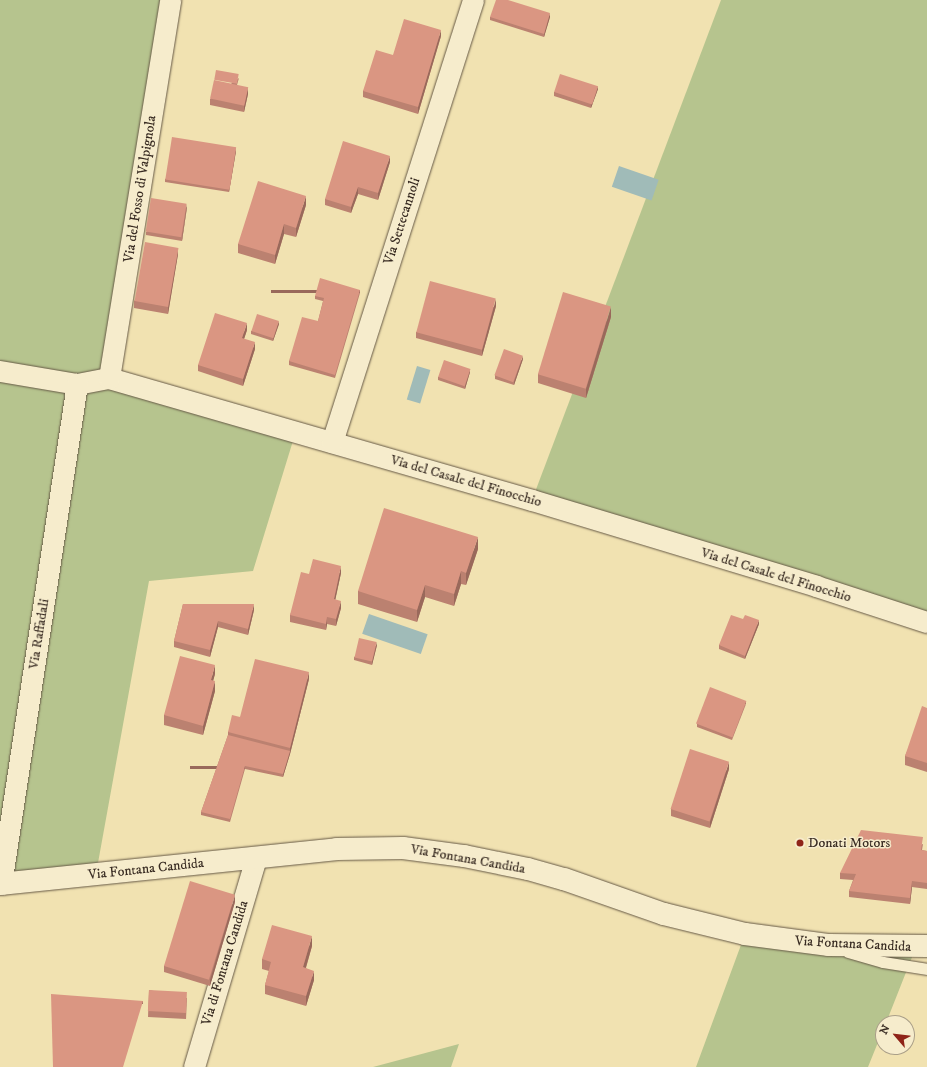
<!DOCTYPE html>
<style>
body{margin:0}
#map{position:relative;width:927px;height:1067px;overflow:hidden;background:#f1e2b1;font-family:"IM FELL DW Pica",serif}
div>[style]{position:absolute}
.green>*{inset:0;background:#b6c48e}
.water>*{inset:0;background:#a0bbb8;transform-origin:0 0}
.roads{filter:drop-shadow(0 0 1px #665946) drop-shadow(0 0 1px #665946)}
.lane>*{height:11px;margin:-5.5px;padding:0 5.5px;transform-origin:5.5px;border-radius:5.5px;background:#f6eccc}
.street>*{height:21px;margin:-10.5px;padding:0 10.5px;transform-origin:10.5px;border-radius:10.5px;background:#f6eccc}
.secondary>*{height:22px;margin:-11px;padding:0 11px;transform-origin:11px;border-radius:11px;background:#f6eccc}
.wall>*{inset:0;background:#bb8170}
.shaded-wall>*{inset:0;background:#99695b;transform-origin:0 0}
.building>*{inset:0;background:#da9682;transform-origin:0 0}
.dots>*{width:11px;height:11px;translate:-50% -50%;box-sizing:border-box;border:2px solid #f6eccc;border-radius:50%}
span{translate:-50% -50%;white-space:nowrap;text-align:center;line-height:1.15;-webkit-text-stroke:3px #f6eccc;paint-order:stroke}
.street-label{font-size:14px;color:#382b22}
.poi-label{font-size:14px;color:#382b22}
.left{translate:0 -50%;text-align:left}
.north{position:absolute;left:875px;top:1015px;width:40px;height:40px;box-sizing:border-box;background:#f6eccc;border:1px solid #aa9f88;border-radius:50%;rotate:298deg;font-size:11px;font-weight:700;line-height:16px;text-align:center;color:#382b22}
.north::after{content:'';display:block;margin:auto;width:14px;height:18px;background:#8f2418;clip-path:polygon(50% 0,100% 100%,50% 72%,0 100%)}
</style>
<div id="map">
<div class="green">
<div style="clip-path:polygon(0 0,170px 0,109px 378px,296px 431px,253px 571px,149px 581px,96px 874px,0 884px)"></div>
<div style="clip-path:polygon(721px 0,927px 0,927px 622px,532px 500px)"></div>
<div style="clip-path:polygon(745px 934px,916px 947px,886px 1023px,883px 1023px,883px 1030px,868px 1067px,696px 1067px)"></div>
<div style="clip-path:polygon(459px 1044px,451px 1067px,373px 1067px)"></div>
</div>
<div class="water">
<div style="left:619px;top:166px;width:42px;height:22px;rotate:19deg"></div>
<div style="left:417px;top:366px;width:14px;height:35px;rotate:17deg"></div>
<div style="left:369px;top:614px;width:62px;height:21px;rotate:19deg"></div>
</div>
<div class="roads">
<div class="lane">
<div style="left:848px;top:952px;width:36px;rotate:16deg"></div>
<div style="left:883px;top:962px;width:45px;rotate:9deg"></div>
</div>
<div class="street">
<div style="left:0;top:371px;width:78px;rotate:9.6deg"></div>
<div style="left:77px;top:384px;width:33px;rotate:-11deg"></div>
<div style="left:109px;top:378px;width:440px;rotate:16.1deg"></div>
<div style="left:532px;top:500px;width:297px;rotate:16.8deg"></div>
<div style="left:816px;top:586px;width:117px;rotate:18deg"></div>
<div style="left:109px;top:378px;width:383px;rotate:-80.8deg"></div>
<div style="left:332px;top:442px;width:464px;rotate:-72.3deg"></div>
<div style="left:1px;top:884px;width:506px;rotate:-81.36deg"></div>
<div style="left:194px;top:1067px;width:218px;rotate:-73.5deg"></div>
</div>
<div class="secondary">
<div style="left:0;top:884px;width:339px;rotate:-5.9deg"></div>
<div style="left:337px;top:849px;width:66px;rotate:-0.9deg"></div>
<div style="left:403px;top:848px;width:62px;rotate:7.5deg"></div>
<div style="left:464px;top:856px;width:65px;rotate:11.5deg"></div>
<div style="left:528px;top:869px;width:37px;rotate:16deg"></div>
<div style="left:564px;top:879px;width:106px;rotate:19.3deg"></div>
<div style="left:664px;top:914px;width:83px;rotate:13.9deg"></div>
<div style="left:745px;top:934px;width:85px;rotate:7.5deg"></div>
<div style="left:829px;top:945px;width:98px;rotate:0.6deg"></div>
</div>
</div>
<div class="wall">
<div style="clip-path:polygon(490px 17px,550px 17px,544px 37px,490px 20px)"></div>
<div style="clip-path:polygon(441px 36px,418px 114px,363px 97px,363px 91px,393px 55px)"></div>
<div style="clip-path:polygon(239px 78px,237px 85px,248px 94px,244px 112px,210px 105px,210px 99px)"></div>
<div style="clip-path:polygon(598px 89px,591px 108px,554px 96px,554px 92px)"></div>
<div style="clip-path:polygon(236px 151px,229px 192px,165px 182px,165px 179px)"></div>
<div style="clip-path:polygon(390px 162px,378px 200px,358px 194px,351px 213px,325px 205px,325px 199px)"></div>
<div style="clip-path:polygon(306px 205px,296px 237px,284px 234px,275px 264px,238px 253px,238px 244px)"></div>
<div style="clip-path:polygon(187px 207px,182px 241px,146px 235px,146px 232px)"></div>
<div style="clip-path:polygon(178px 254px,168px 314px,134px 308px,134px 301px)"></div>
<div style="clip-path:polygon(360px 293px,335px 378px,289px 365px,289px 361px,318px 321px,323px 301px,315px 299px,315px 296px)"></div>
<div style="clip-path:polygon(496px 306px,482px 356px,416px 338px,416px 332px)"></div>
<div style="clip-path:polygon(611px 317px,586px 398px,538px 383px,538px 374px)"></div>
<div style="clip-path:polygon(279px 324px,273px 341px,251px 334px,251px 331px)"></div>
<div style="clip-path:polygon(247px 330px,244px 339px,255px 349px,243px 386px,198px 371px,198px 365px)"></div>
<div style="clip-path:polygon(523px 359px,514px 385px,495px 379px,495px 375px)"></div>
<div style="clip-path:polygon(470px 372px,465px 389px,438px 380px,438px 377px)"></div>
<div style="clip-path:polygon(478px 549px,466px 585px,461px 584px,454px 606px,425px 597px,417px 622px,358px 604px,358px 591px)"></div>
<div style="clip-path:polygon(341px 573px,335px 600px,341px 608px,336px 626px,327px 624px,326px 630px,290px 622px,290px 615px,309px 574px)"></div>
<div style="clip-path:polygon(183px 604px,254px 610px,248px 635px,218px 627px,210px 657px,174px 647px,174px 641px)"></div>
<div style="clip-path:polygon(759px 624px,745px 659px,719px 649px,719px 645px)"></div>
<div style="clip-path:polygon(377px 645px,372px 665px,354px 660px,354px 657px)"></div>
<div style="clip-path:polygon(215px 674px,213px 680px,215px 691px,203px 735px,164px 725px,164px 715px)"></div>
<div style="clip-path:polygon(309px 679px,290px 754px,283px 777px,245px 769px,230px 822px,201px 815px,201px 812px,228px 735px,228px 732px,240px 717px)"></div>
<div style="clip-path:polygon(746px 704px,732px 740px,697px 727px,697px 724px)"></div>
<div style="clip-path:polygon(927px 708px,927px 772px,905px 765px,905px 756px)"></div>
<div style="clip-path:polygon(729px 769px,710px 828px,671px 816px,671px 809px)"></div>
<div style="clip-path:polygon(923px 844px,922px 850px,927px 851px,927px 889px,912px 887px,910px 904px,849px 897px,849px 891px,853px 880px,840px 879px,840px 873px)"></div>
<div style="clip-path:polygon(235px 902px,210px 986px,164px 972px,164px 966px)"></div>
<div style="clip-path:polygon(312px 946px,306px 968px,314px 980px,306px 1006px,265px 994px,265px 985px,269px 971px,262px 969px,262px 959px)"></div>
<div style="clip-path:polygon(149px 990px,187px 998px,186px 1019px,148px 1017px)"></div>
</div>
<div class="shaded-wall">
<div style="clip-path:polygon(550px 13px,550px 17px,544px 37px,544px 34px)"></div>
<div style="clip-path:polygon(441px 30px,441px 36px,418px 114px,418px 107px)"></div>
<div style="clip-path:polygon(598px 86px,598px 89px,591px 108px,591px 105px)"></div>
<div style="clip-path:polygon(248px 87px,248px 94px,244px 112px,244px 105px)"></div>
<div style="clip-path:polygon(236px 147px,236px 151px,229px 192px,229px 189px)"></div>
<div style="clip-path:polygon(390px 156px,390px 162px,378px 200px,378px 193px)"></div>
<div style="clip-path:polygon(358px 187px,358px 194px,351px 213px,351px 207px)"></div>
<div style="clip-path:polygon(306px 196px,306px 205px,296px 237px,296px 228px)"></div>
<div style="clip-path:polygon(187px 204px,187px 207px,182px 241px,182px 238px)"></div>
<div style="clip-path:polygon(284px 224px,284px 234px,275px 264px,275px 255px)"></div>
<div style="clip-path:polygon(178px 248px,178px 254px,168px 314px,168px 308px)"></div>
<div style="left:360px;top:290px;width:3px;height:89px;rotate:90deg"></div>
<div style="clip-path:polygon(496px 299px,496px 306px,482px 356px,482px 350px)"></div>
<div style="clip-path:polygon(611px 307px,611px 317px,586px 398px,586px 389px)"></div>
<div style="clip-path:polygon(279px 321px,279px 324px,273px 341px,273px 338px)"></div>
<div style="clip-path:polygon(247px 323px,247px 330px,242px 345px,242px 338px)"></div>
<div style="clip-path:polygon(255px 342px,255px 349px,243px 386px,243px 379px)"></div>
<div style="clip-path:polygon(523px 356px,523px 359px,514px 385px,514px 382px)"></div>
<div style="clip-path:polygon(470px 369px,470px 372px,465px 389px,465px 386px)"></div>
<div style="clip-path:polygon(478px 537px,478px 549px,466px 585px,466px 573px)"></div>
<div style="clip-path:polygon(341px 566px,341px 573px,334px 606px,334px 599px)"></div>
<div style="clip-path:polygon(461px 571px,461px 584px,454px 606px,454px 594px)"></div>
<div style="clip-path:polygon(425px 585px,425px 597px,417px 622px,417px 610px)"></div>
<div style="clip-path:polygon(341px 601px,341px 608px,336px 626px,336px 619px)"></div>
<div style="clip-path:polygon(254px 604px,254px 610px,248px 635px,248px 629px)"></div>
<div style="clip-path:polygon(327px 617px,327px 624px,326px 630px,326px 624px)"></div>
<div style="clip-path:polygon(759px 620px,759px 624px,745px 659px,745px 656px)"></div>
<div style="clip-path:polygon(218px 621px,218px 627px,210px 657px,210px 650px)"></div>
<div style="clip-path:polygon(377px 642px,377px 645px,372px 665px,372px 661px)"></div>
<div style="clip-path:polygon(215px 665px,215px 674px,211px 689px,211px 680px)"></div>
<div style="clip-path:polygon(309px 672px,309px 679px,290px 754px,283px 777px,283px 774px,290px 751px,290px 748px)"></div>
<div style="clip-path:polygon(215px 681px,215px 691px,203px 735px,203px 726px)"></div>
<div style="left:746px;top:701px;width:3px;height:39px;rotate:90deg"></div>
<div style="clip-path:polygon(729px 762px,729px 769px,710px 828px,710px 822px)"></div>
<div style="left:245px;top:766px;width:3px;height:55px;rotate:90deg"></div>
<div style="clip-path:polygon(912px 881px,912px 887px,910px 904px,910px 898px)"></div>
<div style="clip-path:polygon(235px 895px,235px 902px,210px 986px,210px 980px)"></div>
<div style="clip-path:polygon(312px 936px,312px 946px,303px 977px,303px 967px)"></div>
<div style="clip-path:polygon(314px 971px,314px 980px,306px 1006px,306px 996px)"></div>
<div style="left:143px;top:1001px;width:3px;height:69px;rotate:90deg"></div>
</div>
<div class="building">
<div style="clip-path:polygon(496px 0,508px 0,550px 13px,544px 34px,490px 17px)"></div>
<div style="clip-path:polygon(404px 19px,441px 30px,418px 107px,363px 91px,376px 50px,393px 55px)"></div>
<div style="left:216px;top:70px;width:23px;height:10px;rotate:10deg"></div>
<div style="left:560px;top:74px;width:40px;height:19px;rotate:18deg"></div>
<div style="left:214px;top:80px;width:35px;height:19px;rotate:12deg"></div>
<div style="left:172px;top:137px;width:65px;height:43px;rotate:9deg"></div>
<div style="clip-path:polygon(343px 141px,390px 156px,378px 193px,358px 187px,351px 207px,325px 199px)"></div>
<div style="clip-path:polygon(258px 181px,306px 196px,296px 228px,284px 224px,275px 255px,238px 244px)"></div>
<div style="left:151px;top:198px;width:36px;height:34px;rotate:9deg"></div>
<div style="left:145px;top:242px;width:34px;height:60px;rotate:10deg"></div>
<div style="clip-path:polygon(320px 278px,360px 290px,335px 375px,289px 361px,302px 317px,318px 321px,324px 298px,315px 296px)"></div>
<div style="left:430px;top:281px;width:68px;height:53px;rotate:15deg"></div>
<div style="left:563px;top:292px;width:50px;height:86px;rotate:17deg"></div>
<div style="clip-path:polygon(215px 313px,247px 323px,242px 338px,255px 342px,243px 379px,198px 365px)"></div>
<div style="left:257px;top:314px;width:23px;height:18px;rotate:18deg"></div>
<div style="left:504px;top:349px;width:20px;height:28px;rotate:20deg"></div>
<div style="left:444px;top:360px;width:28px;height:18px;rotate:19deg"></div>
<div style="clip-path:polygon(384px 508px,478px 537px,466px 573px,461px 571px,454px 594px,425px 585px,417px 610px,358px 591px)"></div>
<div style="clip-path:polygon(313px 559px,341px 566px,334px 599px,341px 601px,336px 619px,327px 617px,326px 624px,290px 615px,301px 572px,309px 574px)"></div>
<div style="clip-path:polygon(183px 604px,254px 604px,248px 629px,218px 621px,210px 650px,174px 641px)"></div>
<div style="clip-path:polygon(731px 615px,743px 619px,745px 615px,759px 620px,745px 656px,719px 645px)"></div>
<div style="left:359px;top:638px;width:18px;height:20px;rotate:13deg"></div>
<div style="clip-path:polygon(180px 656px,215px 665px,211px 680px,215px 681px,203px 726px,164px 715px)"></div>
<div style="clip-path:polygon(255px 659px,309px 672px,290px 748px,228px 732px,232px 715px,240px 717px)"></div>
<div style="left:710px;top:687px;width:39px;height:39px;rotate:21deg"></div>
<div style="clip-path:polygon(922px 706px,927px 708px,927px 763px,905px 756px)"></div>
<div style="clip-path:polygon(228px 735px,290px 751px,283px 774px,245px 766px,230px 819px,201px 812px)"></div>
<div style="left:690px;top:749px;width:41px;height:63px;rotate:18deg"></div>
<div style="clip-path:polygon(861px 830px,923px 837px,921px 850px,927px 851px,927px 883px,912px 881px,910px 898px,849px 891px,856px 874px,840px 873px)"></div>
<div style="left:190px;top:881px;width:47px;height:89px;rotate:17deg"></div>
<div style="clip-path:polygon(272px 925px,312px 936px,303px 967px,314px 971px,306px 996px,265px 985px,271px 962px,262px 959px)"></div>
<div style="left:149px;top:990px;width:38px;height:21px;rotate:3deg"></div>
<div style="clip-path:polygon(51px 994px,143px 1001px,123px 1067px,53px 1067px)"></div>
</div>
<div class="dots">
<div style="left:800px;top:843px;background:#8f2418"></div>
</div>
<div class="street-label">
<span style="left:140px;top:189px;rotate:-81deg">Via del Fosso di Valpignola</span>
<span style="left:402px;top:221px;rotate:-72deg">Via Settecannoli</span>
<span style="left:466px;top:481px;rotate:16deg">Via del Casale del Finocchio</span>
<span style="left:776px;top:575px;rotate:17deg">Via del Casale del Finocchio</span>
<span style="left:39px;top:634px;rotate:-81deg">Via Raffadali</span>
<span style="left:468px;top:859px;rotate:10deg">Via Fontana Candida</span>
<span style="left:146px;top:869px;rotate:-6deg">Via Fontana Candida</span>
<span style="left:853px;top:944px;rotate:3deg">Via Fontana Candida</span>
<span style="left:225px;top:963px;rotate:-73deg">Via di Fontana Candida</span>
</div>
<div class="poi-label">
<span class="left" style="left:808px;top:843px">Donati Motors</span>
</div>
<div class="north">N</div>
</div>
